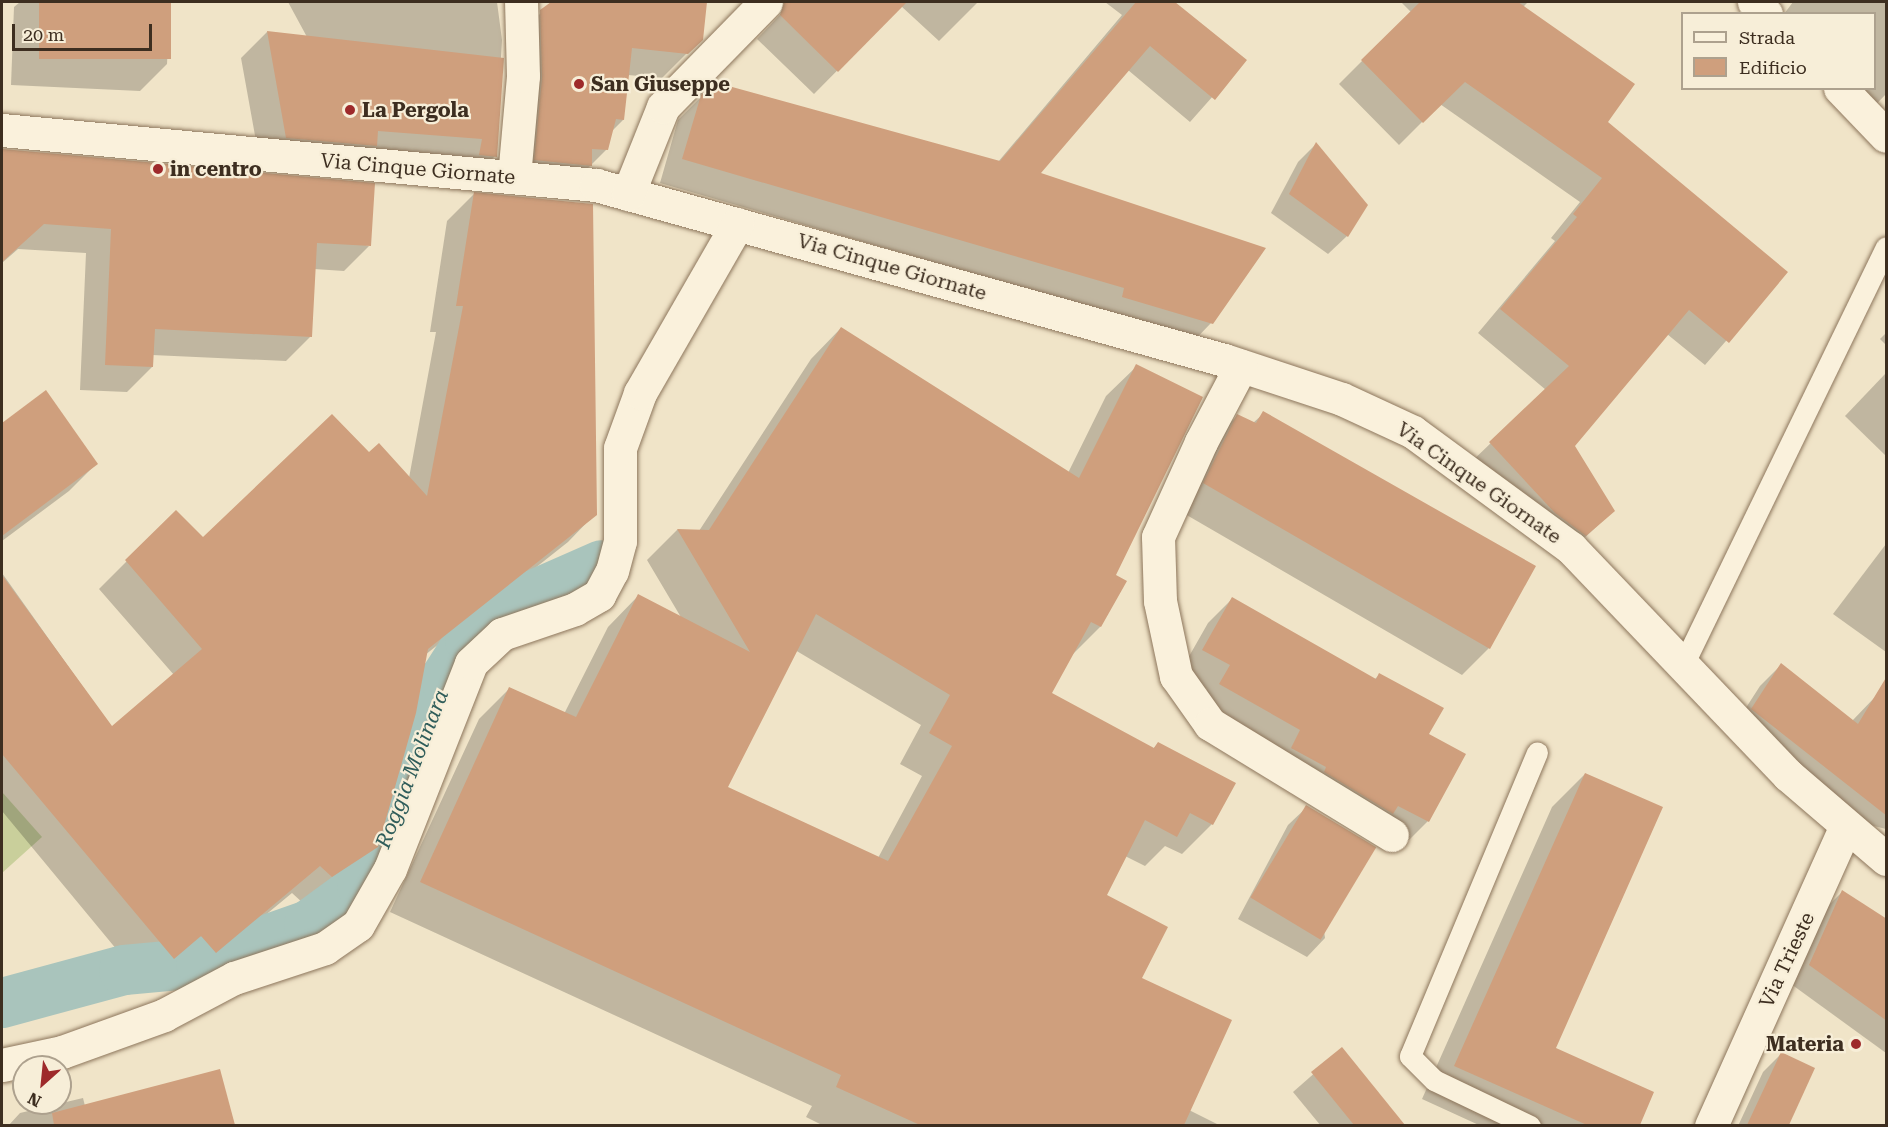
<!DOCTYPE html>
<style>
body{margin:0}
#map{position:relative;width:1888px;height:1127px;overflow:hidden;background:#f0e4c8;font-family:"Roboto Serif",serif}
div>[style]{position:absolute}
.green>*{inset:0;background:#c9cf9b}
.shadow>*{inset:0;background:#0003}
.canal>*{height:50px;margin:-25px;padding:0 25px;transform-origin:25px;border-radius:25px;background:#a9c4bc}
.building>*{inset:0;background:#cf9f7d;transform-origin:0 0}
.roads{filter:drop-shadow(0 0 2px #8d765c) drop-shadow(0 0 2px #8d765c)}
.service>*{height:21px;margin:-10.5px;padding:0 10.5px;transform-origin:10.5px;border-radius:10.5px;background:#faf1dc}
.minor>*{height:33px;margin:-16.5px;padding:0 16.5px;transform-origin:16.5px;border-radius:16.5px;background:#faf1dc}
.dots>*{width:16px;height:16px;translate:-50% -50%;box-sizing:border-box;border:3px solid #f7eed8;border-radius:50%}
span{translate:-50% -50%;white-space:nowrap;text-align:center;line-height:1.15;-webkit-text-stroke:4.5px #f7eed8;paint-order:stroke}
.poi-label{font-size:20px;color:#3d2e20;font-weight:700}
.left{translate:0 -50%;text-align:left}
.right{translate:-100% -50%;text-align:right}
.street-label{font-size:20px;color:#3d2e20}
.water-label{font-size:21px;color:#2f5d5a;font-style:italic}
.frame{position:absolute;inset:0;border:3px solid #3d2e20;pointer-events:none}
.legend{position:absolute;left:1681px;top:12px;width:195px;height:78px;box-sizing:border-box;background:#f7eed8;border:2px solid #ada18e;margin:0;padding:8px 10px;list-style:none;font-size:18px;color:#3d2e20}
.legend li{display:flex;align-items:center;gap:12px;height:30px}
.legend b{width:30px;border:2px solid #ada18e}
.north{position:absolute;left:12px;top:1055px;width:60px;height:60px;box-sizing:border-box;background:#f7eed8;border:2px solid #ada18e;border-radius:50%;rotate:207deg;font-size:16px;font-weight:700;line-height:24px;text-align:center;color:#3d2e20}
.north::after{content:'';display:block;margin:auto;width:21px;height:27px;background:#9e2a2b;clip-path:polygon(50% 0,100% 100%,50% 72%,0 100%)}
.scale{position:absolute;left:12px;top:24px;width:140px;height:27px;box-sizing:border-box;border:3px solid #3d2e20;border-top:0;padding-left:8px;font-size:18px;line-height:21px;white-space:nowrap;color:#3d2e20;-webkit-text-stroke:4px #f7eed8;paint-order:stroke}
</style>
<div id="map">
<div class="green">
<div style="clip-path:polygon(2px 792px,42px 837px,2px 873px)"></div>
</div>
<div class="shadow">
<div style="clip-path:polygon(20px 2px,170px 2px,167px 64px,140px 91px,11px 85px,14px 7px)"></div>
<div style="clip-path:polygon(288px 2px,497px 2px,502px 40px,495px 156px,469px 183px,260px 163px,241px 58px,267px 32px,307px 37px)"></div>
<div style="clip-path:polygon(553px 2px,705px 2px,701px 39px,662px 78px,628px 75px,623px 120px,612px 131px,606px 150px,566px 190px,510px 185px,516px 36px)"></div>
<div style="clip-path:polygon(792px 2px,978px 2px,939px 41px,901px 6px,814px 94px,757px 39px)"></div>
<div style="clip-path:polygon(1105px 2px,1173px 2px,1245px 60px,1190px 122px,1128px 70px,1038px 174px,1211px 323px,1188px 347px,1102px 311px,660px 183px,678px 120px,715px 83px,998px 162px,1122px 15px)"></div>
<div style="clip-path:polygon(1401px 2px,1528px 2px,1523px 7px,1606px 122px,1786px 272px,1705px 365px,1667px 334px,1574px 446px,1613px 511px,1562px 559px,1467px 466px,1546px 390px,1478px 333px,1555px 241px,1551px 238px,1580px 202px,1440px 104px,1399px 145px,1339px 84px,1411px 12px)"></div>
<div style="clip-path:polygon(1793px 2px,1886px 2px,1886px 94px,1864px 117px,1826px 88px,1874px 88px,1874px 14px,1784px 14px)"></div>
<div style="clip-path:polygon(1316px 144px,1366px 205px,1347px 236px,1328px 254px,1271px 213px,1298px 162px)"></div>
<div style="clip-path:polygon(3px 150px,369px 246px,344px 271px,314px 269px,311px 336px,286px 361px,152px 355px,152px 367px,127px 392px,80px 390px,86px 253px,18px 249px,2px 263px)"></div>
<div style="clip-path:polygon(474px 194px,595px 514px,568px 542px,425px 655px,377px 847px,349px 874px,304px 904px,292px 893px,188px 979px,173px 962px,146px 985px,2px 811px,2px 573px,112px 728px,174px 675px,99px 589px,176px 512px,203px 539px,369px 454px,409px 478px,436px 332px,430px 332px,447px 221px)"></div>
<div style="clip-path:polygon(evenodd,841px 328px,1068px 473px,1106px 396px,1137px 366px,1114px 576px,1125px 582px,1100px 627px,1071px 656px,1050px 694px,1153px 749px,1158px 743px,1212px 824px,1182px 854px,1165px 846px,1145px 866px,1125px 856px,1105px 896px,1189px 1110px,1221px 1126px,824px 1126px,806px 1117px,812px 1106px,390px 912px,479px 719px,510px 688px,564px 714px,608px 627px,638px 596px,682px 619px,647px 560px,677px 530px,699px 531px,811px 359px,841px 328px,795px 650px,921px 725px,900px 764px,922px 776px,878px 858px,725px 788px,795px 650px)"></div>
<div style="clip-path:polygon(1886px 333px,1886px 345px,1880px 339px)"></div>
<div style="clip-path:polygon(1886px 373px,1886px 456px,1845px 416px)"></div>
<div style="clip-path:polygon(45px 392px,96px 464px,69px 491px,2px 541px,2px 425px)"></div>
<div style="clip-path:polygon(1264px 413px,1534px 566px,1489px 648px,1462px 675px,1178px 510px,1211px 442px,1237px 416px,1253px 423px)"></div>
<div style="clip-path:polygon(1886px 544px,1886px 652px,1833px 614px)"></div>
<div style="clip-path:polygon(1232px 599px,1374px 680px,1379px 675px,1427px 735px,1464px 754px,1428px 821px,1404px 845px,1196px 708px,1207px 689px,1179px 674px,1208px 623px)"></div>
<div style="clip-path:polygon(1781px 665px,1852px 721px,1876px 696px,1886px 697px,1886px 829px,1842px 818px,1731px 731px,1760px 686px)"></div>
<div style="clip-path:polygon(1585px 774px,1554px 1049px,1653px 1093px,1638px 1126px,1481px 1126px,1422px 1099px,1552px 807px)"></div>
<div style="clip-path:polygon(1307px 807px,1325px 938px,1307px 957px,1238px 919px,1288px 825px)"></div>
<div style="clip-path:polygon(1842px 892px,1886px 921px,1886px 1053px,1791px 984px,1824px 910px)"></div>
<div style="clip-path:polygon(1342px 1049px,1403px 1126px,1321px 1126px,1293px 1092px)"></div>
<div style="clip-path:polygon(1781px 1054px,1813px 1069px,1787px 1126px,1738px 1126px,1763px 1072px)"></div>
<div style="clip-path:polygon(219px 1071px,233px 1126px,8px 1126px,20px 1113px,83px 1098px,85px 1106px)"></div>
</div>
<div class="canal">
<div style="left:2px;top:1003px;width:126px;rotate:-15.1deg"></div>
<div style="left:124px;top:970px;width:77px;rotate:-5.2deg"></div>
<div style="left:201px;top:963px;width:114px;rotate:-19.4deg"></div>
<div style="left:309px;top:925px;width:66px;rotate:-36.3deg"></div>
<div style="left:362px;top:886px;width:55px;rotate:-60.6deg"></div>
<div style="left:389px;top:838px;width:169px;rotate:-70.6deg"></div>
<div style="left:445px;top:679px;width:46px;rotate:-57.3deg"></div>
<div style="left:470px;top:640px;width:54px;rotate:-40.5deg"></div>
<div style="left:511px;top:605px;width:99px;rotate:-23.7deg"></div>
</div>
<div class="building">
<div style="left:39px;top:2px;width:132px;height:57px"></div>
<div style="clip-path:polygon(551px 2px,707px 2px,703px 40px,688px 54px,632px 48px,624px 120px,616px 119px,608px 150px,592px 149px,592px 166px,534px 160px,542px 78px,540px 10px)"></div>
<div style="clip-path:polygon(784px 2px,907px 2px,838px 72px,780px 15px)"></div>
<div style="clip-path:polygon(1136px 2px,1175px 2px,1247px 60px,1215px 100px,1150px 46px,1041px 173px,1266px 248px,1213px 324px,1122px 297px,1124px 288px,682px 159px,701px 95px,714px 82px,1000px 161px)"></div>
<div style="clip-path:polygon(1420px 2px,1518px 2px,1635px 84px,1608px 122px,1788px 272px,1729px 343px,1689px 310px,1575px 446px,1615px 511px,1586px 536px,1555px 513px,1489px 442px,1569px 366px,1500px 309px,1577px 217px,1573px 214px,1602px 178px,1465px 82px,1423px 123px,1361px 60px)"></div>
<div style="clip-path:polygon(267px 31px,504px 58px,497px 157px,479px 155px,482px 139px,378px 131px,377px 146px,286px 138px)"></div>
<div style="clip-path:polygon(1316px 142px,1368px 205px,1348px 237px,1289px 194px)"></div>
<div style="clip-path:polygon(3px 149px,375px 183px,371px 246px,317px 243px,312px 337px,155px 329px,153px 367px,105px 365px,111px 229px,44px 224px,2px 262px)"></div>
<div style="clip-path:polygon(474px 192px,593px 204px,597px 515px,428px 649px,416px 713px,378px 847px,332px 877px,320px 866px,216px 953px,201px 936px,174px 959px,2px 754px,2px 575px,112px 726px,202px 649px,125px 560px,176px 510px,203px 537px,332px 414px,369px 452px,379px 443px,427px 496px,463px 306px,456px 306px)"></div>
<div style="clip-path:polygon(evenodd,841px 327px,1079px 478px,1136px 364px,1203px 397px,1116px 575px,1127px 581px,1101px 627px,1091px 622px,1052px 693px,1154px 748px,1158px 742px,1236px 783px,1213px 825px,1190px 813px,1177px 837px,1145px 820px,1107px 895px,1168px 927px,1142px 978px,1232px 1020px,1184px 1125px,920px 1125px,836px 1087px,841px 1075px,420px 882px,509px 687px,576px 717px,638px 594px,750px 652px,677px 529px,709px 530px,841px 327px,816px 614px,950px 695px,929px 733px,952px 746px,888px 861px,728px 787px,816px 614px)"></div>
<div style="clip-path:polygon(46px 390px,98px 464px,2px 536px,2px 423px)"></div>
<div style="clip-path:polygon(1263px 411px,1536px 566px,1490px 649px,1203px 483px,1237px 414px,1256px 423px)"></div>
<div style="clip-path:polygon(1232px 597px,1376px 679px,1379px 673px,1444px 708px,1429px 734px,1466px 754px,1429px 822px,1398px 806px,1393px 814px,1324px 772px,1326px 767px,1291px 748px,1300px 730px,1219px 684px,1230px 665px,1202px 650px)"></div>
<div style="clip-path:polygon(1781px 663px,1858px 724px,1887px 676px,1887px 816px,1751px 709px)"></div>
<div style="clip-path:polygon(1585px 773px,1663px 807px,1556px 1048px,1654px 1092px,1640px 1125px,1587px 1125px,1454px 1066px)"></div>
<div style="left:1306px;top:805px;width:82px;height:108px;rotate:31deg"></div>
<div style="clip-path:polygon(1842px 890px,1887px 919px,1887px 1021px,1809px 965px)"></div>
<div style="clip-path:polygon(1342px 1047px,1405px 1125px,1354px 1125px,1311px 1072px)"></div>
<div style="clip-path:polygon(1781px 1052px,1815px 1068px,1789px 1125px,1747px 1125px)"></div>
<div style="clip-path:polygon(220px 1069px,235px 1125px,54px 1125px,52px 1113px)"></div>
</div>
<div class="roads">
<div class="service">
<div style="left:1684px;top:663px;width:462px;rotate:-64.1deg"></div>
<div style="left:1530px;top:1126px;width:106px;rotate:-154.4deg"></div>
<div style="left:1434px;top:1080px;width:34px;rotate:-135deg"></div>
<div style="left:1410px;top:1056px;width:329px;rotate:-67.3deg"></div>
</div>
<div class="minor">
<div style="left:1754px;top:2px;width:17px;rotate:45deg"></div>
<div style="left:1840px;top:88px;width:66px;rotate:46.2deg"></div>
<div style="left:2px;top:130px;width:597px;rotate:5.29deg"></div>
<div style="left:596px;top:185px;width:652px;rotate:15.57deg"></div>
<div style="left:1224px;top:360px;width:124px;rotate:18.3deg"></div>
<div style="left:1342px;top:399px;width:78px;rotate:24.9deg"></div>
<div style="left:1413px;top:432px;width:196px;rotate:36.3deg"></div>
<div style="left:1571px;top:548px;width:314px;rotate:46.3deg"></div>
<div style="left:1788px;top:775px;width:129px;rotate:40.6deg"></div>
<div style="left:514px;top:177px;width:101px;rotate:-84.9deg"></div>
<div style="left:523px;top:76px;width:74px;rotate:-91.5deg"></div>
<div style="left:628px;top:194px;width:94px;rotate:-68.1deg"></div>
<div style="left:663px;top:107px;width:147px;rotate:-45.6deg"></div>
<div style="left:1241px;top:366px;width:86px;rotate:117.8deg"></div>
<div style="left:1201px;top:442px;width:104px;rotate:114.4deg"></div>
<div style="left:1158px;top:537px;width:64px;rotate:88.2deg"></div>
<div style="left:1160px;top:601px;width:77px;rotate:78deg"></div>
<div style="left:1176px;top:676px;width:59px;rotate:54.7deg"></div>
<div style="left:1210px;top:724px;width:213px;rotate:31.4deg"></div>
<div style="left:2px;top:1065px;width:61px;rotate:-12.2deg"></div>
<div style="left:62px;top:1052px;width:109px;rotate:-19.9deg"></div>
<div style="left:164px;top:1015px;width:79px;rotate:-27.9deg"></div>
<div style="left:234px;top:978px;width:96px;rotate:-18.2deg"></div>
<div style="left:325px;top:948px;width:40px;rotate:-34.9deg"></div>
<div style="left:358px;top:925px;width:64px;rotate:-60.3deg"></div>
<div style="left:390px;top:869px;width:221px;rotate:-68.5deg"></div>
<div style="left:471px;top:663px;width:42px;rotate:-43.1deg"></div>
<div style="left:502px;top:634px;width:77px;rotate:-18.9deg"></div>
<div style="left:575px;top:609px;width:28px;rotate:-30deg"></div>
<div style="left:599px;top:595px;width:27px;rotate:-62deg"></div>
<div style="left:612px;top:571px;width:31px;rotate:-75deg"></div>
<div style="left:620px;top:541px;width:93px;rotate:-90deg"></div>
<div style="left:620px;top:448px;width:59px;rotate:-70deg"></div>
<div style="left:640px;top:393px;width:195px;rotate:-60.1deg"></div>
<div style="left:1711px;top:1126px;width:329px;rotate:-65.8deg"></div>
</div>
</div>
<div class="dots">
<div style="left:579px;top:84px;background:#9e2a2b"></div>
<div style="left:350px;top:110px;background:#9e2a2b"></div>
<div style="left:158px;top:169px;background:#9e2a2b"></div>
<div style="left:1856px;top:1044px;background:#9e2a2b"></div>
</div>
<div class="poi-label">
<span class="left" style="left:591px;top:84px">San Giuseppe</span>
<span class="left" style="left:362px;top:110px">La Pergola</span>
<span class="left" style="left:170px;top:169px">in centro</span>
<span class="right" style="left:1844px;top:1044px">Materia</span>
</div>
<div class="street-label">
<span style="left:418px;top:169px;rotate:5deg">Via Cinque Giornate</span>
<span style="left:892px;top:267px;rotate:16deg">Via Cinque Giornate</span>
<span style="left:1479px;top:483px;rotate:35deg">Via Cinque Giornate</span>
<span style="left:1787px;top:960px;rotate:-65deg">Via Trieste</span>
</div>
<div class="water-label">
<span style="left:412px;top:769px;rotate:-69deg">Roggia Molinara</span>
</div>
<div class="frame"></div>
<ul class="legend">
<li><b style="height:8px;background:#faf1dc"></b>Strada</li>
<li><b style="height:16px;background:#cf9f7d"></b>Edificio</li>
</ul>
<div class="north">N</div>
<div class="scale">20 m</div>
</div>
